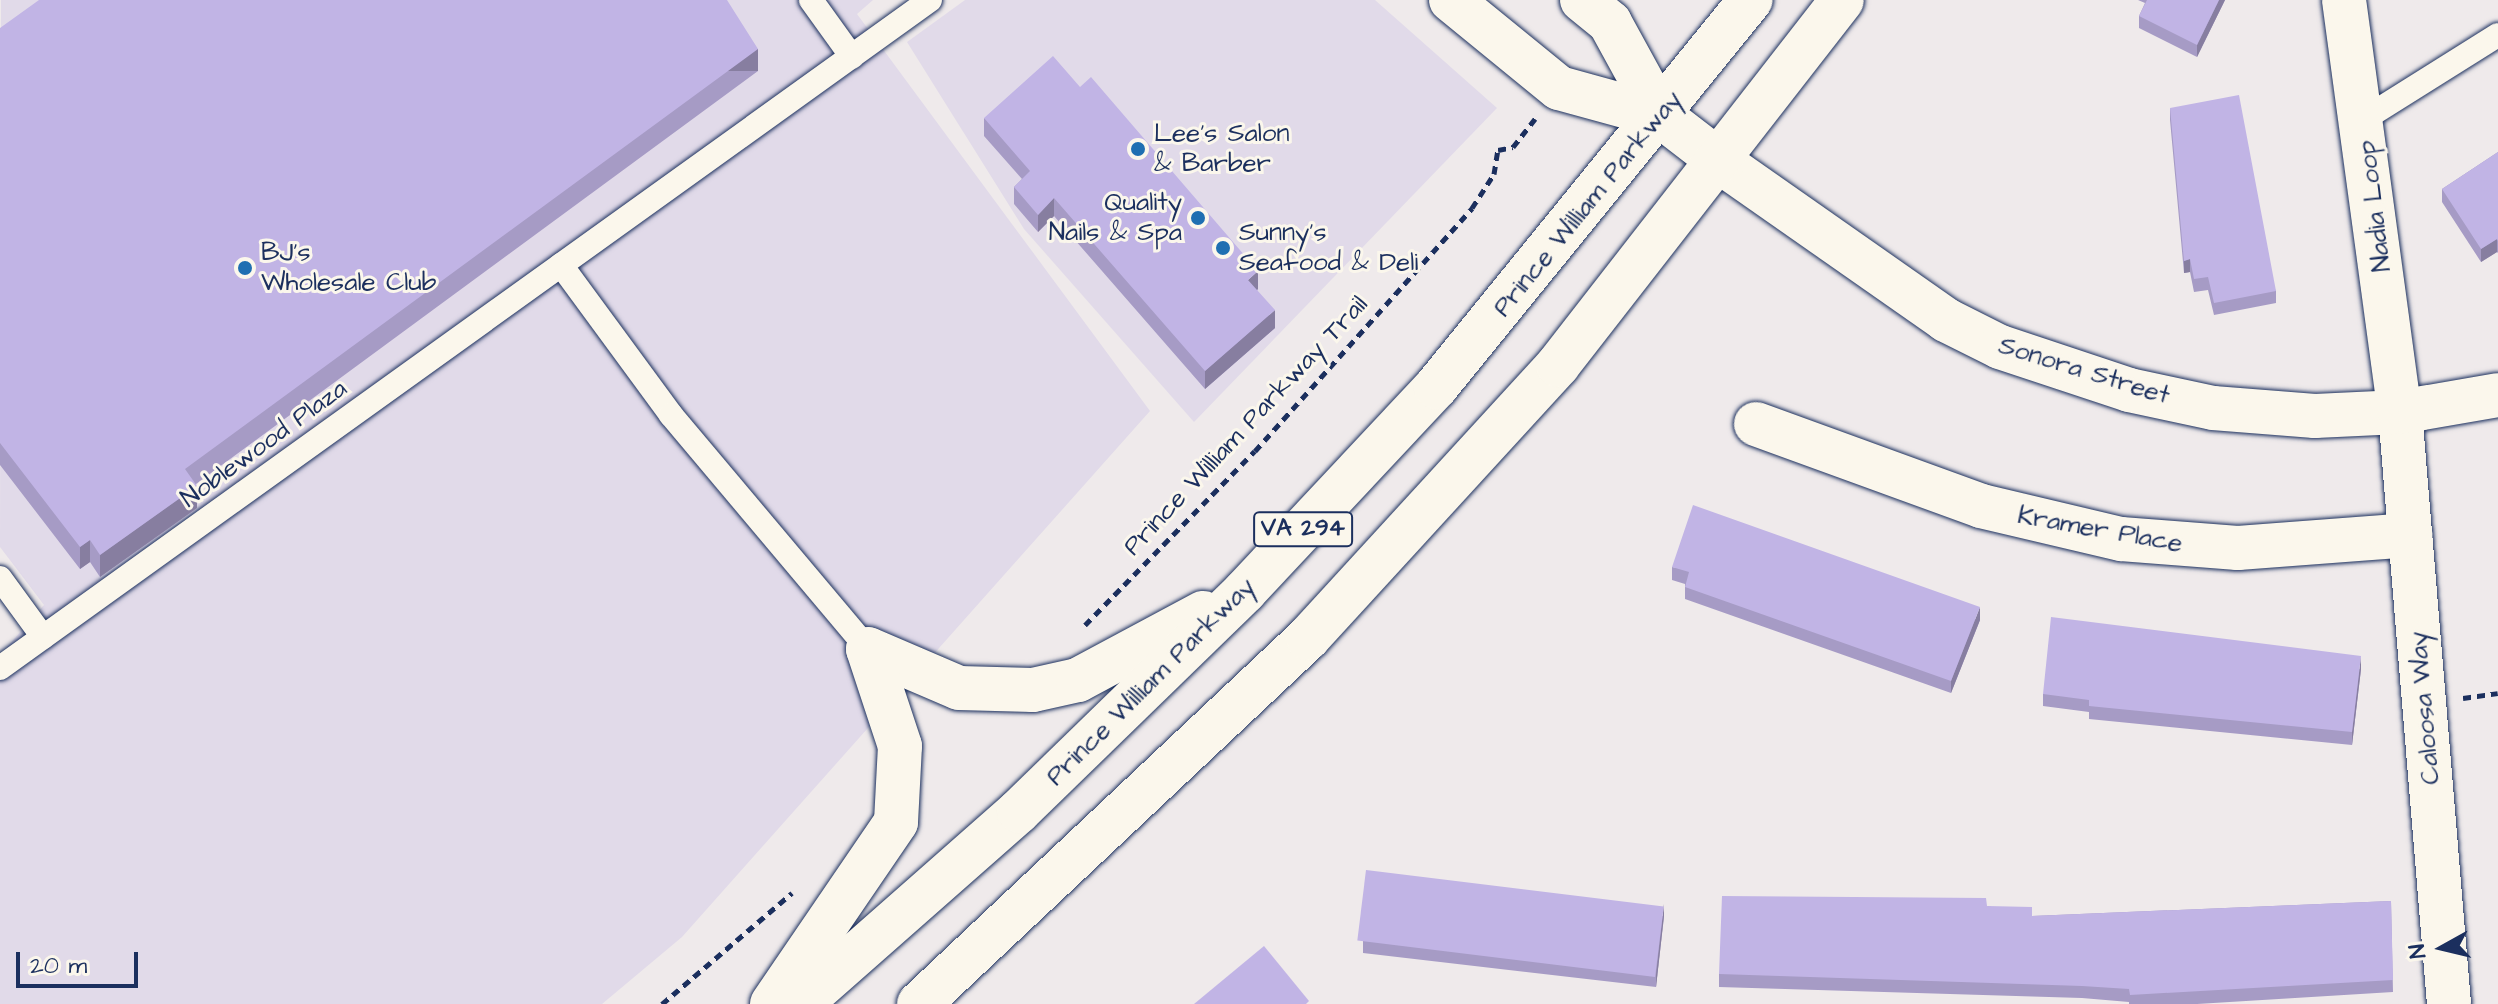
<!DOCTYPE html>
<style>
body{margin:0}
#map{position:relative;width:2498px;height:1004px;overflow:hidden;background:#efeaeb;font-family:"Architects Daughter",sans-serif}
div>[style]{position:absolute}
.built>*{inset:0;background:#e1dae9}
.path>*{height:5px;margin-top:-2.5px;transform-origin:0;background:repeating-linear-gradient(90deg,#1b2f5e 0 8px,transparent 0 14px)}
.roads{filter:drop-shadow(0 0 2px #1b2f5e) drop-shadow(0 0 2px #1b2f5e)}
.lane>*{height:24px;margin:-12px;padding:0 12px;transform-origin:12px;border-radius:12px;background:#fbf7ec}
.street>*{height:44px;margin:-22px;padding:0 22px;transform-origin:22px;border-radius:22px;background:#fbf7ec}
.secondary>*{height:44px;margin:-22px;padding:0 22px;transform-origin:22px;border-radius:22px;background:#fbf7ec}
.highway>*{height:44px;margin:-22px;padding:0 22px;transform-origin:22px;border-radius:22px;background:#fbf7ec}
.wall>*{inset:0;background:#a69bc5}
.shaded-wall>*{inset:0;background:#877ea0;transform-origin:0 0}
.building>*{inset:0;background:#c1b4e5;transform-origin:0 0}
.dots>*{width:22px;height:22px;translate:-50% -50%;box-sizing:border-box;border:4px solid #fbf7ec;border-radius:50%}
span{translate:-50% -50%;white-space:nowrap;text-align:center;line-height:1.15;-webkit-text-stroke:6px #fbf7ec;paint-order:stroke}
.shield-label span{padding:2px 6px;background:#fbf7ec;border:2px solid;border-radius:6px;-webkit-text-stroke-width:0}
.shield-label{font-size:24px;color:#1b2f5e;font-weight:700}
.poi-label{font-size:26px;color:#1b2f5e}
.left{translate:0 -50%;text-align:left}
.right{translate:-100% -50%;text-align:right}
.street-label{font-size:26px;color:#1b2f5e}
.north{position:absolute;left:2402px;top:908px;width:80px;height:80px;-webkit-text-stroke:6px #fbf7ec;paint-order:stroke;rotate:262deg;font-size:22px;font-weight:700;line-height:32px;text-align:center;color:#1b2f5e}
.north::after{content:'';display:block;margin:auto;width:28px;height:36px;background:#1b2f5e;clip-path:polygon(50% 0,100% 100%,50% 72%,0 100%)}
.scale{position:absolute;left:16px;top:952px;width:122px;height:36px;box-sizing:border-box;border:4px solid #1b2f5e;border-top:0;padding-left:10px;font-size:24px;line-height:28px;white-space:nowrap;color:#1b2f5e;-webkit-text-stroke:6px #fbf7ec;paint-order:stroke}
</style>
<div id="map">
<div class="built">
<div style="clip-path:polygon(1px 0,873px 0,857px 14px,1150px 411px,682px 937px,602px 1004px,0 1004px,0 655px,44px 605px,0 547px)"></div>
<div style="clip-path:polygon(965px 0,1375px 0,1497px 108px,1194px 422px,1024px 229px,907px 42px)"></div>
</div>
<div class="path">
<div style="left:1085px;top:625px;width:243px;rotate:-45.7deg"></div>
<div style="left:1255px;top:451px;width:326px;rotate:-48.2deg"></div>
<div style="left:1472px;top:208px;width:40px;rotate:-57.1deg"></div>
<div style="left:1494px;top:174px;width:24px;rotate:-81deg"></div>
<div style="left:1498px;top:150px;width:15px;rotate:-11deg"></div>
<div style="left:1513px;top:147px;width:36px;rotate:-52deg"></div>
<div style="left:2463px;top:698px;width:35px;rotate:-8deg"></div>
<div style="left:662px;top:1004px;width:171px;rotate:-40.5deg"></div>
</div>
<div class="roads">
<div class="lane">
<div style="left:811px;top:0;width:70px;rotate:54.3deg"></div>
<div style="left:2364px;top:119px;width:158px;rotate:-32.1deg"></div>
<div style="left:561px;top:265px;width:186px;rotate:53.7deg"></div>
<div style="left:671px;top:415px;width:306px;rotate:49.9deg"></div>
<div style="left:0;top:578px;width:73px;rotate:53.9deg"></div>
<div style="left:0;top:668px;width:1145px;rotate:-35.69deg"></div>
</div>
<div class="street">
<div style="left:2344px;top:0;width:416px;rotate:82.3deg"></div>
<div style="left:2400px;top:412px;width:594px;rotate:85.27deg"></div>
<div style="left:1722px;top:163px;width:274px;rotate:35deg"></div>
<div style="left:1946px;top:320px;width:60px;rotate:26.6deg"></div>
<div style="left:2000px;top:347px;width:136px;rotate:18.4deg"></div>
<div style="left:2129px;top:390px;width:86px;rotate:12.1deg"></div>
<div style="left:2213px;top:408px;width:102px;rotate:4.5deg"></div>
<div style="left:2315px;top:416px;width:85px;rotate:-2.7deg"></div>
<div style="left:2400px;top:412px;width:99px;rotate:-9.8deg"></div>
<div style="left:1756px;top:424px;width:239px;rotate:20deg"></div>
<div style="left:1981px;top:506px;width:144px;rotate:13.3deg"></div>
<div style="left:2121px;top:539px;width:117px;rotate:4.4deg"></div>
<div style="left:2238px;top:548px;width:173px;rotate:-4.3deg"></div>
</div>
<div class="secondary">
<div style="left:1451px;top:0;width:139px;rotate:39.2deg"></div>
<div style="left:1559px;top:88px;width:106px;rotate:15.4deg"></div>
<div style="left:1661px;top:116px;width:77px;rotate:37.6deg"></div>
<div style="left:1582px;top:0;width:36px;rotate:39deg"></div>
<div style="left:1610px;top:23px;width:106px;rotate:61.3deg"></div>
</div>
<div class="highway">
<div style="left:868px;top:649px;width:99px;rotate:23.2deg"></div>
<div style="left:959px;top:688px;width:74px;rotate:1.5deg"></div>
<div style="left:1033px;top:690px;width:46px;rotate:-12.5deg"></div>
<div style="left:1078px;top:680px;width:142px;rotate:-28.2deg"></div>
<div style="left:772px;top:1004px;width:220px;rotate:-55.7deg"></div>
<div style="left:896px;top:822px;width:76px;rotate:-87deg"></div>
<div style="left:900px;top:746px;width:102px;rotate:-108.3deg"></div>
<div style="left:800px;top:1004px;width:292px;rotate:-41.4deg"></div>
<div style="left:1019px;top:811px;width:315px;rotate:-44.2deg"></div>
<div style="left:1245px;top:591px;width:279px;rotate:-46.9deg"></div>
<div style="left:1436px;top:387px;width:499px;rotate:-50.9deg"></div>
<div style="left:919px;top:1004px;width:534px;rotate:-43.26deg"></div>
<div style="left:1308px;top:638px;width:370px;rotate:-47.5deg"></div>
<div style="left:1558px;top:365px;width:462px;rotate:-52.1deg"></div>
</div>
</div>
<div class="wall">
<div style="clip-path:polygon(2138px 0,2225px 0,2197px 57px,2139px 28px,2139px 16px,2145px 3px)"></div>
<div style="clip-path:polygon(0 28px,758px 71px,196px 484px,197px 508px,100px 577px,90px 562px,80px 569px,0 465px)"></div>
<div style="clip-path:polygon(2170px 108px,2276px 291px,2276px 303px,2214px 315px,2208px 290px,2194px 292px,2190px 272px,2184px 273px,2170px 120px)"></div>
<div style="clip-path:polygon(984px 118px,1258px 289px,1257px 290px,1275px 328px,1205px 389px,1054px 216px,1038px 232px,1014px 204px,1014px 187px,1022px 179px,984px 136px)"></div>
<div style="clip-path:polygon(2498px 152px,2498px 253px,2497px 252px,2481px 262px,2442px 202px,2442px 189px)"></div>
<div style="clip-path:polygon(1672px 567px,1980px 620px,1951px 693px,1685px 599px,1685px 584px,1672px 580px)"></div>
<div style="clip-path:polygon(2361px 669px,2352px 745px,2089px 719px,2089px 712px,2043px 706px,2043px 694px)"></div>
<div style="clip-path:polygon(2391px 901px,2393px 992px,2197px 1004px,2129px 1004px,2129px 1002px,2082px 998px,1719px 987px,1719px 974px,1987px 906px,2032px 916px)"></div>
<div style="clip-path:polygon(1664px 916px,1656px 987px,1363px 953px,1363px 941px)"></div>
</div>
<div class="shaded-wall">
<div style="clip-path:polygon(2219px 0,2225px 0,2197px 57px,2197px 45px)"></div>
<div style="left:758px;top:49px;width:22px;height:710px;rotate:90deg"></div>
<div style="clip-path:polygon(1054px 198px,1054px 216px,1038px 232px,1038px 215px)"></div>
<div style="clip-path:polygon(2497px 239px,2497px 252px,2481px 262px,2481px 249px)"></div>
<div style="clip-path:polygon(2190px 259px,2190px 272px,2184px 273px,2184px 261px)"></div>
<div style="clip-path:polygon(1258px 271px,1258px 289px,1248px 298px,1248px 280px)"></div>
<div style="clip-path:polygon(1275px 310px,1275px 328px,1205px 389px,1205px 371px)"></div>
<div style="clip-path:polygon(197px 486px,197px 508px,100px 577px,100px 555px)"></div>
<div style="clip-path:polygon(90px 540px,90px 562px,80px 569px,80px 547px)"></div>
<div style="clip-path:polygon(1980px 607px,1980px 620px,1951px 693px,1951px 681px)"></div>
<div style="clip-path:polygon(2361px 656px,2361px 669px,2352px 745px,2352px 732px)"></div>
<div style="clip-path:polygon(1664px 904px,1664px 916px,1656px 987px,1656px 975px)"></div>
</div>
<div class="building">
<div style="clip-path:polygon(39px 0,727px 0,758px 49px,185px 469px,197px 486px,100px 555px,90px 540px,80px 547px,0 443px,0 28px)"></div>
<div style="clip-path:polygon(2147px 0,2219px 0,2197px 45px,2139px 16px)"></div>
<div style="clip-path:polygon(1053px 56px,1080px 87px,1091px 77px,1258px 271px,1248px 280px,1275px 310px,1205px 371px,1054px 198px,1038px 215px,1014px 187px,1030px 171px,984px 118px)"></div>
<div style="clip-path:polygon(2239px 95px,2276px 291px,2214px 303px,2208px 277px,2194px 279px,2190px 259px,2184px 261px,2170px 108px)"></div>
<div style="clip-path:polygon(2498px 152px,2498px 241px,2497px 239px,2481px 249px,2442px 189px)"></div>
<div style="clip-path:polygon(1693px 505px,1980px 607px,1951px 681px,1685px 587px,1689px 572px,1672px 567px)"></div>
<div style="clip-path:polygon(2051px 617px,2361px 656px,2352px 732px,2089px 706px,2089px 700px,2043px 694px)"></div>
<div style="left:1366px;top:870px;width:300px;height:71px;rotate:7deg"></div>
<div style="clip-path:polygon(1722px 896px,1986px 898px,1987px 906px,2032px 907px,2032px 916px,2391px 901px,2393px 980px,2130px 995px,2129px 989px,2082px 986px,1719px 974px)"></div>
<div style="clip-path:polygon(1264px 946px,1309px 1001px,1306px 1004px,1194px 1004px)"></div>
</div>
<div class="dots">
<div style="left:1138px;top:149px;background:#1f6fb2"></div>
<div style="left:1198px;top:218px;background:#1f6fb2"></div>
<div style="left:1223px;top:248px;background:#1f6fb2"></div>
<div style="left:245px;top:268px;background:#1f6fb2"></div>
</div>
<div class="shield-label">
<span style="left:1303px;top:529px">VA 294</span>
</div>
<div class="poi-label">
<span class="left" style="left:1154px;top:149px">Lee's Salon<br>&amp; Barber</span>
<span class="right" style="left:1182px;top:218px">Quality<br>Nails &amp; Spa</span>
<span class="left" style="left:1239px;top:248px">Sunny's<br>Seafood &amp; Deli</span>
<span class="left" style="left:261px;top:268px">BJ's<br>Wholesale Club</span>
</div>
<div class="street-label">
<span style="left:1588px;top:204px;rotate:-51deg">Prince William Parkway</span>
<span style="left:2375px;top:206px;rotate:-97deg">Nadia Loop</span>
<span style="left:2084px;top:371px;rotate:17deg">Sonora Street</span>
<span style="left:1246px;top:426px;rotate:-47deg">Prince William Parkway Trail</span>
<span style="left:264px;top:444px;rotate:-36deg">Noblewood Plaza</span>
<span style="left:2100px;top:530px;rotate:10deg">Kramer Place</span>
<span style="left:1151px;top:682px;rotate:-45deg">Prince William Parkway</span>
<span style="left:2425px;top:708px;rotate:-95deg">Caloosa Way</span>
</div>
<div class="north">N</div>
<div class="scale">20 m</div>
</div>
